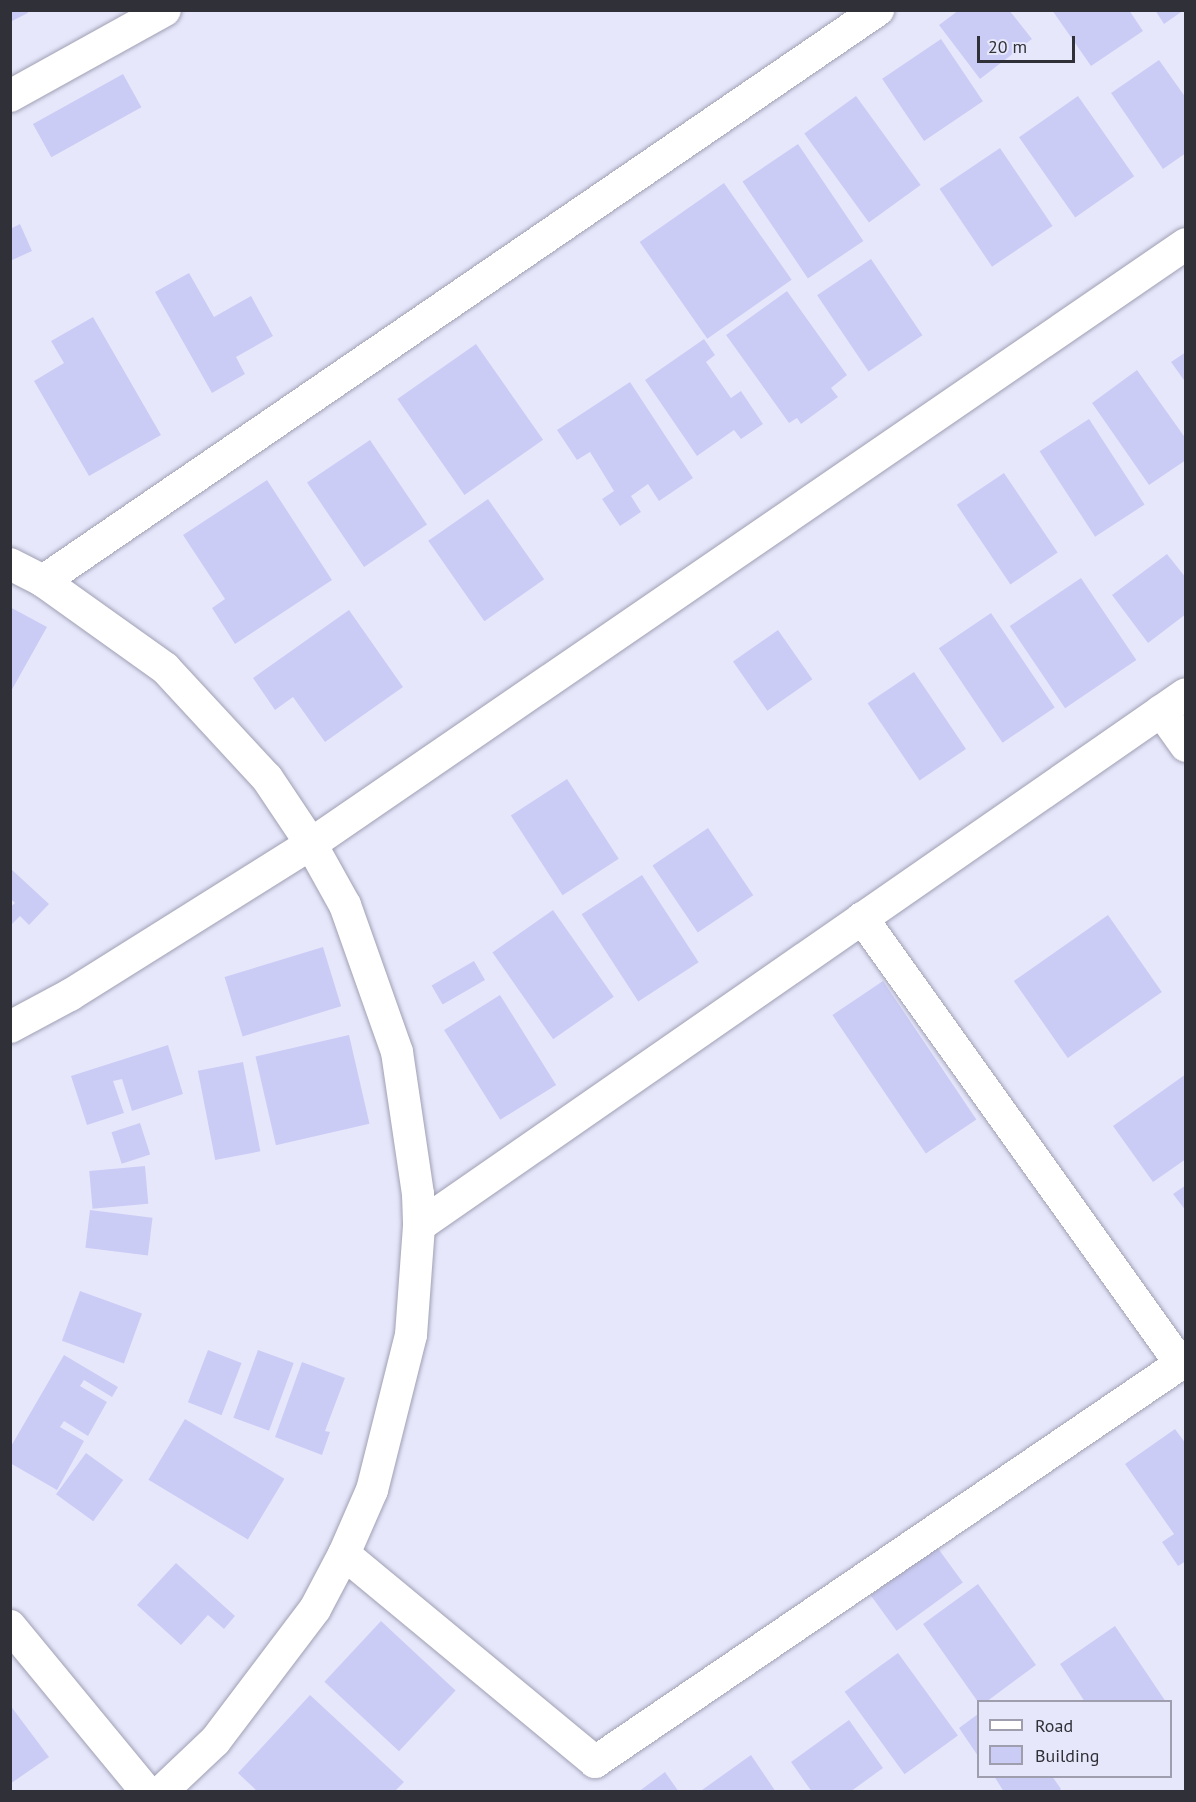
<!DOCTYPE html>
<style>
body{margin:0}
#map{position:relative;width:1196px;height:1802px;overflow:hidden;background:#e7e7fc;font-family:"PT Sans",sans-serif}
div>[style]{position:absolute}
.building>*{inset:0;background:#cbccf5;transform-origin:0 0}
.roads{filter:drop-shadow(0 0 2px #a0a0b4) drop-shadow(0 0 2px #a0a0b4)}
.minor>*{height:32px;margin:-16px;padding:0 16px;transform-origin:16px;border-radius:16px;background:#fff}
span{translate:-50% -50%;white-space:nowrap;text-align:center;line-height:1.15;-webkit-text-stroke:6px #e7e7fc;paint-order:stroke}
.frame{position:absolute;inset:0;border:12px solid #303138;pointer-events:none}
.legend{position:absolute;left:977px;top:1700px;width:195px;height:78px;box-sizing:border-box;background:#e7e7fc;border:2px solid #9e9eae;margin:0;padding:8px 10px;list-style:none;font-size:18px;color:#303138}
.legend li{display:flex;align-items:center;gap:12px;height:30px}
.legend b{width:30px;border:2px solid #9e9eae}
.scale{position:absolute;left:977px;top:36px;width:98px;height:27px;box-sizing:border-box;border:3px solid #303138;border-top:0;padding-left:8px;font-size:18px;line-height:21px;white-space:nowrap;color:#303138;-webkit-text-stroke:4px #e7e7fc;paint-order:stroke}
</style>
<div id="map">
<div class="building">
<div style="clip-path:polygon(10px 10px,27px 10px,28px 13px,10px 22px)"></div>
<div style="clip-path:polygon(959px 10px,1009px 10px,1032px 39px,980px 79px,939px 25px)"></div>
<div style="clip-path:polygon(1052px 10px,1129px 10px,1143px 31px,1091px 66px)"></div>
<div style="clip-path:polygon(1155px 10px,1184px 10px,1164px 24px)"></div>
<div style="left:941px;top:39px;width:75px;height:71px;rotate:56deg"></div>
<div style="clip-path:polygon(1159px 60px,1186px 98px,1186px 153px,1163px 169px,1111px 93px)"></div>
<div style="left:123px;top:74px;width:38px;height:103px;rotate:61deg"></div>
<div style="left:856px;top:96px;width:110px;height:64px;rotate:54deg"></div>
<div style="left:1078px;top:96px;width:98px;height:72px;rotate:55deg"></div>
<div style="left:798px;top:144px;width:117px;height:67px;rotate:56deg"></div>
<div style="left:1000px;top:148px;width:94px;height:73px;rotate:56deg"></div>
<div style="left:724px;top:183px;width:118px;height:103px;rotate:55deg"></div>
<div style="clip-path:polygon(20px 224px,32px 251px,10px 261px,10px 229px)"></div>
<div style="left:871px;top:259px;width:92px;height:65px;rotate:56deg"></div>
<div style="clip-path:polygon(189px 273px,214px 317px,251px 296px,273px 336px,236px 357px,245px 374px,212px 393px,155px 292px)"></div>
<div style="clip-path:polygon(787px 291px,847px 375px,831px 388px,838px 397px,801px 424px,797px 418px,789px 423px,726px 335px)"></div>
<div style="clip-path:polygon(93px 317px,161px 435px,89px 476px,34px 381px,64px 363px,51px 341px)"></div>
<div style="clip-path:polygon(704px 339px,715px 355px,706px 362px,731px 398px,741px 391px,763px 424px,741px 439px,734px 430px,697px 456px,645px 380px)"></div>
<div style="left:476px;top:344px;width:117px;height:96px;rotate:55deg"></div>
<div style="clip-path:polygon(1186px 352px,1186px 383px,1171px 362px)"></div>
<div style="clip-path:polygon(1137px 370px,1186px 439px,1186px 460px,1149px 485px,1092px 403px)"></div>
<div style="clip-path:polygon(630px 382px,693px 478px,659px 501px,648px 484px,631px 496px,641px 512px,620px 526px,602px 499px,614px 491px,590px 452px,577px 460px,557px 430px)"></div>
<div style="left:1089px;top:419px;width:102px;height:59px;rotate:57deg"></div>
<div style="left:370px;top:440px;width:102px;height:76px;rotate:56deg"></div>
<div style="left:1004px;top:473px;width:96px;height:57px;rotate:56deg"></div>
<div style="clip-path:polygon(267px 480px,332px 580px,235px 644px,212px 608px,225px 599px,183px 535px)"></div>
<div style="left:488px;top:499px;width:98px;height:73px;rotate:55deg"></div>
<div style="clip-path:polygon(1167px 554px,1186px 578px,1186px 614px,1148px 643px,1112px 595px)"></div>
<div style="left:1081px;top:578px;width:99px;height:86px;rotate:56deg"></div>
<div style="clip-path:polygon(10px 607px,47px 627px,10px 693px)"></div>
<div style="clip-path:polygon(349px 610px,403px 687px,325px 742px,293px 697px,275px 710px,253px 678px)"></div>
<div style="left:991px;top:613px;width:114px;height:63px;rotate:56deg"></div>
<div style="left:778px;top:630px;width:60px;height:55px;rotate:55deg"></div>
<div style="left:914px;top:672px;width:93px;height:56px;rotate:56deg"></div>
<div style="left:567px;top:779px;width:95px;height:67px;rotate:57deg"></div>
<div style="left:708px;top:828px;width:81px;height:67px;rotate:56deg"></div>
<div style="clip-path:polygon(10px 868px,49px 904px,29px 925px,20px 916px,10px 926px,10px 907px,15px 903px,10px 898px)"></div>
<div style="left:642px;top:875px;width:104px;height:72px;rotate:57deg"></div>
<div style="left:553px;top:910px;width:106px;height:74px;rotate:55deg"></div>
<div style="left:1108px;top:915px;width:94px;height:115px;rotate:55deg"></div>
<div style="left:323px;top:947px;width:62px;height:103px;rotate:73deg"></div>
<div style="left:474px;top:961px;width:22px;height:49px;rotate:60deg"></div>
<div style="left:883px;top:981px;width:167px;height:61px;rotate:56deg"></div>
<div style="left:500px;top:995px;width:106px;height:66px;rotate:58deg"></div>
<div style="left:349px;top:1035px;width:91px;height:96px;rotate:77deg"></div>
<div style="clip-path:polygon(168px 1045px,183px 1094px,132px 1111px,122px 1079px,113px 1081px,124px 1113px,87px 1125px,71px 1076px)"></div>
<div style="left:243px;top:1062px;width:91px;height:46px;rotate:79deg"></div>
<div style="clip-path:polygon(1186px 1074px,1186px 1159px,1153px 1182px,1113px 1126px)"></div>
<div style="left:140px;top:1123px;width:33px;height:30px;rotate:72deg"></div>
<div style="left:145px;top:1166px;width:38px;height:56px;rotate:85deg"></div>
<div style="clip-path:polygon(1186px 1185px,1186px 1211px,1173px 1194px)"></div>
<div style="left:90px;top:1210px;width:63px;height:38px;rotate:7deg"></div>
<div style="left:80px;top:1291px;width:66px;height:53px;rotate:20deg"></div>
<div style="left:208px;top:1350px;width:36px;height:56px;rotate:21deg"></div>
<div style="left:258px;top:1350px;width:38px;height:72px;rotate:20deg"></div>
<div style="clip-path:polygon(64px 1355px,118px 1387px,112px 1397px,84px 1380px,80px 1386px,107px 1402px,88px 1436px,64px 1421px,60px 1427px,84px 1441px,57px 1490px,10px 1463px,10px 1448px)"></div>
<div style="clip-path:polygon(302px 1362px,345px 1378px,325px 1431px,330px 1432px,322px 1455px,275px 1437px)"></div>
<div style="left:185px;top:1419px;width:116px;height:71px;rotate:31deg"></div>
<div style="clip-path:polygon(1175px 1429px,1186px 1444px,1186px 1561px,1178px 1566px,1162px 1542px,1174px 1534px,1125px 1464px)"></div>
<div style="left:86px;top:1453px;width:46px;height:51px;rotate:36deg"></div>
<div style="left:937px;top:1547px;width:44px;height:82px;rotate:54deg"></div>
<div style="clip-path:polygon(176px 1563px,235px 1616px,224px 1629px,208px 1615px,181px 1645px,137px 1605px)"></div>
<div style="clip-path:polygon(978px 1584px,1036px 1665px,986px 1702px,978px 1702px,923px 1624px)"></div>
<div style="left:381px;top:1621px;width:102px;height:83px;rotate:43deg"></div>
<div style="clip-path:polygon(1115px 1626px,1166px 1702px,1085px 1702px,1060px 1664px)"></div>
<div style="left:898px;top:1653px;width:102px;height:66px;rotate:54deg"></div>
<div style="clip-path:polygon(310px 1695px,404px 1782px,394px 1792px,258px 1792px,238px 1773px)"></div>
<div style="clip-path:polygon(10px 1705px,49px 1757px,10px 1784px)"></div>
<div style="clip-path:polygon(978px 1714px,978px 1756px,959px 1728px)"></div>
<div style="clip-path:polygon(849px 1720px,883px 1768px,850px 1792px,812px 1792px,791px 1762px)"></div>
<div style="clip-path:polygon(751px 1755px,776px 1792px,703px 1792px,702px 1790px)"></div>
<div style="clip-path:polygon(665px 1772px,679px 1792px,638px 1792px)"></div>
<div style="clip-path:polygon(994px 1776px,1052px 1776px,1061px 1789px,1058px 1792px,1004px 1792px)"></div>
</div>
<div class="roads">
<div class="minor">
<div style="left:10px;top:96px;width:177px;rotate:-29deg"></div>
<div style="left:10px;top:564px;width:37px;rotate:27deg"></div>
<div style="left:43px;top:581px;width:150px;rotate:35.5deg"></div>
<div style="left:165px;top:668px;width:150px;rotate:47.2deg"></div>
<div style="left:267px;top:778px;width:79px;rotate:56.3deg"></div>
<div style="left:311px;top:844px;width:70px;rotate:60.9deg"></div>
<div style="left:345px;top:905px;width:156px;rotate:70.5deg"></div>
<div style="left:397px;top:1052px;width:144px;rotate:81.6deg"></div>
<div style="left:418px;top:1194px;width:32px;rotate:88deg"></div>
<div style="left:419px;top:1226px;width:109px;rotate:94.2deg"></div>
<div style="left:411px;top:1335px;width:160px;rotate:104.1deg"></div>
<div style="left:372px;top:1490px;width:70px;rotate:113.6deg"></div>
<div style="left:344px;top:1554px;width:62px;rotate:117.8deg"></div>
<div style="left:315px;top:1609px;width:166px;rotate:127.1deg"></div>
<div style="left:215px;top:1741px;width:74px;rotate:136.6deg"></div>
<div style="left:43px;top:581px;width:1012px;rotate:-34.37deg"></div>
<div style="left:1161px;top:711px;width:43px;rotate:54.5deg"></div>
<div style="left:862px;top:918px;width:547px;rotate:54.45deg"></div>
<div style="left:10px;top:1027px;width:68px;rotate:-28.1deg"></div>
<div style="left:70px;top:995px;width:284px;rotate:-32.1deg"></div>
<div style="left:311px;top:844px;width:1061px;rotate:-34.44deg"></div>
<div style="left:419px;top:1226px;width:933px;rotate:-34.75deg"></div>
<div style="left:344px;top:1554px;width:326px;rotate:39.6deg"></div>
<div style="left:595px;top:1762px;width:715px;rotate:-34.22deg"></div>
<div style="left:10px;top:1626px;width:215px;rotate:50.5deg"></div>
</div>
</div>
<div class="frame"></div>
<ul class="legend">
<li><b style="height:8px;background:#fff"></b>Road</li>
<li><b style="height:16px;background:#cbccf5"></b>Building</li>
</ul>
<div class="scale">20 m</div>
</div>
